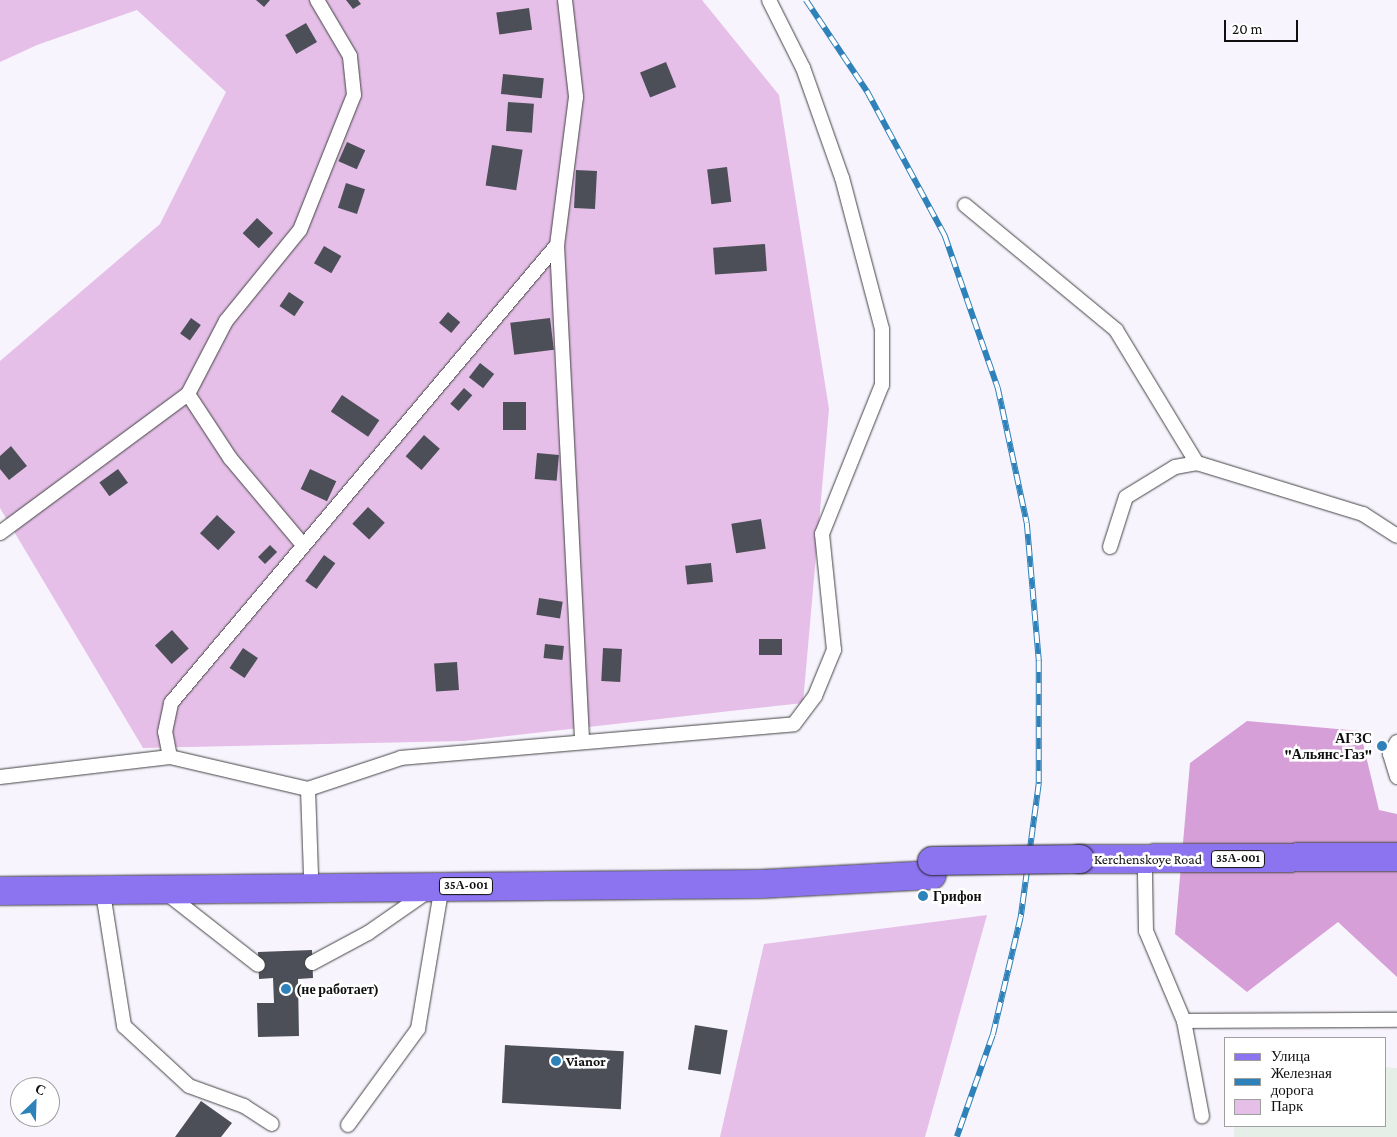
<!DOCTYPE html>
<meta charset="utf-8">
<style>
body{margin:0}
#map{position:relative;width:1397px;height:1137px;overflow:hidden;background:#f7f4fe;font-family:"Crimson Pro",serif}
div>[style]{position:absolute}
.industrial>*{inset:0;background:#e6eee8}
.green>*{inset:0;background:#e5bfe8}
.forest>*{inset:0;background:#d79fd8}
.building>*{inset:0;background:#4d4f58;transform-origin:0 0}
.roads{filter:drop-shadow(0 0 1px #434343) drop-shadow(0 0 1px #434343)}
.lane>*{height:14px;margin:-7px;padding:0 7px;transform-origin:7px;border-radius:7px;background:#fff}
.primary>*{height:28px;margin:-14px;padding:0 14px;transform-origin:14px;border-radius:14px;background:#8c73f0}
.rail>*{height:5.5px;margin-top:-2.75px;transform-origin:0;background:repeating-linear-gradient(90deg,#fff 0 11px,#2f82b9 0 22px);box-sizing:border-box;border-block:1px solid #2f82b9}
.bridges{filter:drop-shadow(0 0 1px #212121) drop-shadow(0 0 1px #212121)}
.primary-bridge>*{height:28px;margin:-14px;padding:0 14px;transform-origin:14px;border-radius:14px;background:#8c73f0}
.dots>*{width:14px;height:14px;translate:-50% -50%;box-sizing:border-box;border:2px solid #fff;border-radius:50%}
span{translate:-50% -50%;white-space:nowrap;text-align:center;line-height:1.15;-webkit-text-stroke:5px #fff;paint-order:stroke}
.shield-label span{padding:1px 4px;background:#fff;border:1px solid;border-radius:4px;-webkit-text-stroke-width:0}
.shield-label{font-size:12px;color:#101010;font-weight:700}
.poi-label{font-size:14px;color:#101010;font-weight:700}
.right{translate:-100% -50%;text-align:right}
.left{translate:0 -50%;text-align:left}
.street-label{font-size:14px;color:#101010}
.legend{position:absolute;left:1224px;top:1037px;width:162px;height:90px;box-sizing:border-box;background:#fff;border:1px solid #9f9f9f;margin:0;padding:6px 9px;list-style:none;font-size:15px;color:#101010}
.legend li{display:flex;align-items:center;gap:10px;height:25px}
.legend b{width:25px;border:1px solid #9f9f9f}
.north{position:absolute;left:10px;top:1077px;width:50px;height:50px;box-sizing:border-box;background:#fff;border:1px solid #9f9f9f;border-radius:50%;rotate:24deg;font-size:14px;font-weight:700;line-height:20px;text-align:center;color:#101010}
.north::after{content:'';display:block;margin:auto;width:18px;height:22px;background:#2f82b9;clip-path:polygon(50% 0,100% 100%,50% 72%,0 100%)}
.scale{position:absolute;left:1224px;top:20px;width:74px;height:22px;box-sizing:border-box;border:2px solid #101010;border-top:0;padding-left:6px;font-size:15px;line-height:18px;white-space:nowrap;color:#101010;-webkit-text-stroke:4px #fff;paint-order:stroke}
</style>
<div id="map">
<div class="industrial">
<div style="clip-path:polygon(1386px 1067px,1397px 1068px,1397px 1137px,1234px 1137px,1234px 1126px,1386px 1126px)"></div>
</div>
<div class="green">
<div style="clip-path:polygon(0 0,702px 0,779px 95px,829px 409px,803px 703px,464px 741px,143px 748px,0 508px,0 361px,160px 224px,226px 92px,137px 10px,37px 45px,0 62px)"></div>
<div style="clip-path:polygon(987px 915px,925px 1137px,720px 1137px,764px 944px)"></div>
</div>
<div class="forest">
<div style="clip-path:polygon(1247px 721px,1360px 731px,1379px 810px,1397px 814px,1397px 977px,1338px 922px,1247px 992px,1175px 934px,1190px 763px)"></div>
</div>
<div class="building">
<div style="clip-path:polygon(256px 0,270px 0,264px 7px)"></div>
<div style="clip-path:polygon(346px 0,358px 0,361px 4px,353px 9px)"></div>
<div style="left:529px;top:8px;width:22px;height:33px;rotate:82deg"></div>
<div style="left:306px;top:23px;width:22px;height:24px;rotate:60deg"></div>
<div style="left:666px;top:62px;width:27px;height:28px;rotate:68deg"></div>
<div style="left:503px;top:74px;width:41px;height:20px;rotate:6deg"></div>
<div style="left:508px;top:102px;width:26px;height:29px;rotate:4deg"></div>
<div style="left:347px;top:142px;width:20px;height:21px;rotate:24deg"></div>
<div style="left:492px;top:145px;width:31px;height:41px;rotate:9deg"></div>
<div style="left:727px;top:167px;width:35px;height:20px;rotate:83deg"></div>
<div style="left:576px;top:170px;width:21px;height:38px;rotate:3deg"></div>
<div style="left:346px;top:183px;width:20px;height:26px;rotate:18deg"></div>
<div style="left:257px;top:218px;width:22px;height:21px;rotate:43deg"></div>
<div style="left:765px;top:244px;width:27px;height:52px;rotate:86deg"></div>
<div style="left:324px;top:246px;width:20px;height:20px;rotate:30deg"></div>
<div style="left:289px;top:292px;width:18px;height:17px;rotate:34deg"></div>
<div style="left:448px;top:312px;width:16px;height:14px;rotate:40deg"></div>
<div style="left:191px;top:318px;width:12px;height:19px;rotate:35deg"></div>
<div style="left:550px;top:318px;width:32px;height:40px;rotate:83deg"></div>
<div style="left:480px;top:363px;width:18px;height:18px;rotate:38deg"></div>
<div style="left:464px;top:388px;width:11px;height:21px;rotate:41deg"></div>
<div style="left:342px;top:395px;width:45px;height:20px;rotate:34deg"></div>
<div style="left:503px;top:402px;width:23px;height:28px"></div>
<div style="left:424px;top:435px;width:21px;height:28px;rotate:41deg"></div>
<div style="clip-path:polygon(11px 446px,27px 466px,9px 480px,0 469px,0 456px)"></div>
<div style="left:537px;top:453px;width:22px;height:26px;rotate:5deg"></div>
<div style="left:118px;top:469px;width:17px;height:23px;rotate:54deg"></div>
<div style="left:310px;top:469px;width:29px;height:22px;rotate:25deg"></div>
<div style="left:368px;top:507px;width:23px;height:23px;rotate:43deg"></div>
<div style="left:217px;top:515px;width:25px;height:25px;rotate:43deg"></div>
<div style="left:761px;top:519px;width:30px;height:30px;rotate:81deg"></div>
<div style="left:270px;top:545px;width:10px;height:17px;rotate:45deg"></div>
<div style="left:324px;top:555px;width:14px;height:32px;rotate:36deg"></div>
<div style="left:711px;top:563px;width:19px;height:26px;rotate:84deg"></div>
<div style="left:539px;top:598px;width:24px;height:17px;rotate:9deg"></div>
<div style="left:172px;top:630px;width:25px;height:23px;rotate:48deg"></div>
<div style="left:782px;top:639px;width:16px;height:23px;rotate:90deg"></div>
<div style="left:545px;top:644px;width:19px;height:14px;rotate:6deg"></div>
<div style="left:243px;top:648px;width:18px;height:24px;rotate:34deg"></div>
<div style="left:603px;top:648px;width:19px;height:33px;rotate:3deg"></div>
<div style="left:457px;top:662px;width:28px;height:23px;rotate:86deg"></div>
<div style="clip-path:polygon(312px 950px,313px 978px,298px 979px,299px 1036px,258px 1037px,257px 1003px,274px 1003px,273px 978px,259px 979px,258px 952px)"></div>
<div style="left:695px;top:1025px;width:33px;height:45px;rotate:9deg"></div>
<div style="left:505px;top:1045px;width:119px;height:58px;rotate:3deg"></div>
<div style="clip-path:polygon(201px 1101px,232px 1123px,221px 1137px,175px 1137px)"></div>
</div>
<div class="roads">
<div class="lane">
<div style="left:565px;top:0;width:98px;rotate:83.5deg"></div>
<div style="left:576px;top:97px;width:149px;rotate:97.3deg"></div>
<div style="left:557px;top:245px;width:496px;rotate:87.1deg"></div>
<div style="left:965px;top:205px;width:196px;rotate:39.6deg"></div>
<div style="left:1116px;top:330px;width:156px;rotate:58.7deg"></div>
<div style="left:188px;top:394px;width:77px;rotate:56.7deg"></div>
<div style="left:230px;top:458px;width:114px;rotate:50deg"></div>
<div style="left:0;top:533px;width:234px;rotate:-36.5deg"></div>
<div style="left:188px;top:394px;width:82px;rotate:-62.5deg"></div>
<div style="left:226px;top:321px;width:117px;rotate:-50.9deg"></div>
<div style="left:300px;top:230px;width:145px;rotate:-68.2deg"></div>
<div style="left:354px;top:95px;width:39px;rotate:-96deg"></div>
<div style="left:350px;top:56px;width:65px;rotate:-120.5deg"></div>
<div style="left:1110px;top:547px;width:52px;rotate:-72.3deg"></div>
<div style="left:1126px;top:497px;width:57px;rotate:-31.5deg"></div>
<div style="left:1175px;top:467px;width:22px;rotate:-10deg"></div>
<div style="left:1197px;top:463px;width:174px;rotate:17.1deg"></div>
<div style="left:1363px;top:514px;width:40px;rotate:32.9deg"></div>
<div style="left:1397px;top:742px;width:14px;rotate:120deg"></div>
<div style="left:1390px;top:754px;width:24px;rotate:73deg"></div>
<div style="left:170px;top:757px;width:25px;rotate:-101deg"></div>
<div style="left:165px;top:732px;width:30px;rotate:-78deg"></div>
<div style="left:171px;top:703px;width:599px;rotate:-49.88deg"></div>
<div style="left:0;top:777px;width:171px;rotate:-6.7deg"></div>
<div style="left:170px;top:757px;width:142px;rotate:13.1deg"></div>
<div style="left:308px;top:789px;width:85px;rotate:88deg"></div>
<div style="left:308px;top:789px;width:98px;rotate:-18.4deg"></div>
<div style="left:401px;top:758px;width:394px;rotate:-4.9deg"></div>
<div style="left:794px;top:724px;width:35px;rotate:-53deg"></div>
<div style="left:815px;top:696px;width:50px;rotate:-67.6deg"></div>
<div style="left:834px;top:650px;width:117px;rotate:-95.9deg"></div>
<div style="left:822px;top:534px;width:161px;rotate:-68.1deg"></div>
<div style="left:882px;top:385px;width:56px;rotate:-90deg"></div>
<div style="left:882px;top:329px;width:156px;rotate:-104.8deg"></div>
<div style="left:842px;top:178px;width:117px;rotate:-109.5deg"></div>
<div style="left:803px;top:68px;width:76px;rotate:-116.6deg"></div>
<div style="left:1145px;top:874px;width:57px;rotate:89deg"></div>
<div style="left:1146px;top:931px;width:98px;rotate:67.1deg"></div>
<div style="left:1184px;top:1021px;width:213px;rotate:-0.3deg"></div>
<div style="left:165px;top:892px;width:118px;rotate:38.1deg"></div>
<div style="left:103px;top:893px;width:135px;rotate:81deg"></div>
<div style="left:124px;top:1026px;width:88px;rotate:42.7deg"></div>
<div style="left:189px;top:1086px;width:59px;rotate:20deg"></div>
<div style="left:244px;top:1106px;width:33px;rotate:33deg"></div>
<div style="left:312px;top:963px;width:64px;rotate:-28.2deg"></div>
<div style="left:368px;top:933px;width:72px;rotate:-34.8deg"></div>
<div style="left:1184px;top:1021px;width:97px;rotate:79.3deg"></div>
<div style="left:348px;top:1125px;width:119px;rotate:-53.9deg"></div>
<div style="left:418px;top:1029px;width:145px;rotate:-80.5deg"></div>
</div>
<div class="primary">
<div style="left:1080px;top:859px;width:317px;rotate:-0.4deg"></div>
<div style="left:0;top:891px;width:761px;rotate:-0.53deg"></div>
<div style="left:761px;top:884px;width:171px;rotate:-3deg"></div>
</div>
</div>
<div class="rail">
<div style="left:806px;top:0;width:110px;rotate:56.2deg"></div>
<div style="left:867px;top:91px;width:165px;rotate:61.7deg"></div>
<div style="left:945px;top:236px;width:161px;rotate:70.8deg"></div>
<div style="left:998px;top:388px;width:138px;rotate:77.9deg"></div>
<div style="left:1027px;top:523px;width:139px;rotate:85deg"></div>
<div style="left:1039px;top:661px;width:123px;rotate:90deg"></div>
<div style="left:1039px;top:784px;width:134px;rotate:97.7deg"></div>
<div style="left:1021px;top:917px;width:121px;rotate:103.3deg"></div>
<div style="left:993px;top:1035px;width:108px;rotate:109.4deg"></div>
</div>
<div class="bridges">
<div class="primary-bridge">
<div style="left:932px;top:861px;width:148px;rotate:-0.8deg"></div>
</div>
</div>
<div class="dots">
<div style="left:1382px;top:746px;background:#2f82b9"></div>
<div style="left:923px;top:896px;background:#2f82b9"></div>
<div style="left:286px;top:989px;background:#2f82b9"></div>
<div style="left:556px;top:1061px;background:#2f82b9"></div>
</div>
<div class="shield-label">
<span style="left:1238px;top:859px">35А-001</span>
<span style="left:466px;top:886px">35А-001</span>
</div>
<div class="poi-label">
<span class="right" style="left:1372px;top:746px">АГЗС<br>"Альянс-Газ"</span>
<span class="left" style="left:933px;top:896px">Грифон</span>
<span class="left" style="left:296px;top:989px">(не работает)</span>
<span class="left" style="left:566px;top:1061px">Vianor</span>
</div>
<div class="street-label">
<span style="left:1148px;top:859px">Kerchenskoye Road</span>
</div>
<ul class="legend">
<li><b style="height:6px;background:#8c73f0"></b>Улица</li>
<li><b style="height:6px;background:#2f82b9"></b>Железная дорога</li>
<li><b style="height:14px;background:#e5bfe8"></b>Парк</li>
</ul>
<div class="north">С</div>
<div class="scale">20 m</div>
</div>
